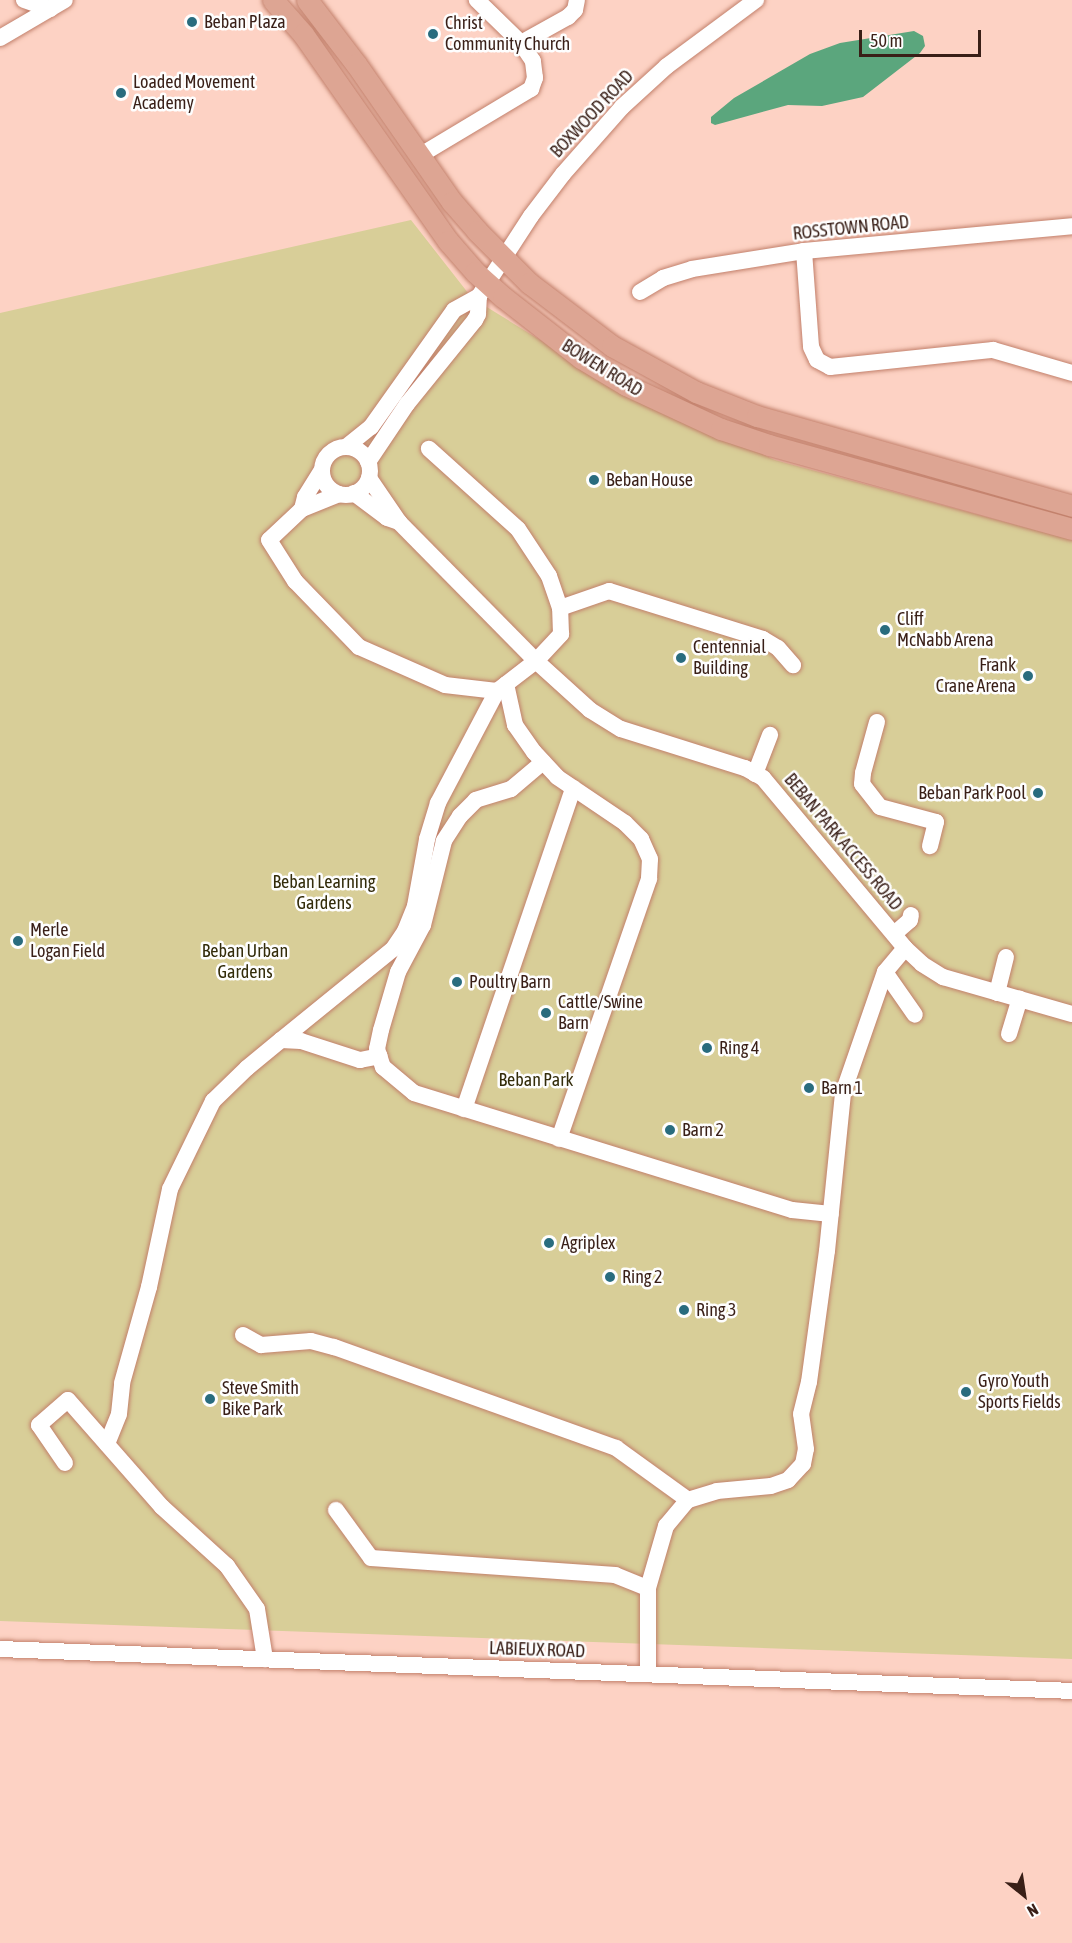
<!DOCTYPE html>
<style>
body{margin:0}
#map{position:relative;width:1072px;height:1943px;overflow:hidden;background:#fdd2c4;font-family:"Asap Condensed",sans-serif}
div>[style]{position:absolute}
.green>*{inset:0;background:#d8ce98}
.water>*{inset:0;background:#5ba67d}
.roads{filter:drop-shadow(0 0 2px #c2806b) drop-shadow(0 0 2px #c2806b)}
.minor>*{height:16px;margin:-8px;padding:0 8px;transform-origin:8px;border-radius:8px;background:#fff}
.minor>.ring{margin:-8px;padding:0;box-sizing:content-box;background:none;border:16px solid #fff;border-radius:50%}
.major>*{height:21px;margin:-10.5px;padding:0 10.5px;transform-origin:10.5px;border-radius:10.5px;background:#dda593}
.dots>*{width:16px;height:16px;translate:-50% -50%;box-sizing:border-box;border:3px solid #fefefe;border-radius:50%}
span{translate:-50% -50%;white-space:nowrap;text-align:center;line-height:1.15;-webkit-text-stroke:5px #fefefe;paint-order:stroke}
.poi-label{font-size:18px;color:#391f17}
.left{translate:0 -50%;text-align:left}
.right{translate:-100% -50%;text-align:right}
.street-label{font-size:18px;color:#391f17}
.park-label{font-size:18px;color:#332c0a}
.north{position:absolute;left:994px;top:1865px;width:60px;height:60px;-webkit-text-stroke:4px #fefefe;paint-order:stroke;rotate:150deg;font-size:16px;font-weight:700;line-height:24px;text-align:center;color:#391f17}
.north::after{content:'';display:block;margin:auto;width:21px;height:27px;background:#391f17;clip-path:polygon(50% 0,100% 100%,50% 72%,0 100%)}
.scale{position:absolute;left:859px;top:30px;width:122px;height:27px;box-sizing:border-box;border:3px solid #391f17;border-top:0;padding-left:8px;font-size:18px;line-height:21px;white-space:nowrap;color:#391f17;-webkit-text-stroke:4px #fefefe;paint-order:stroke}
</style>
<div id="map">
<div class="green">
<div style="clip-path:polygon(411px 220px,472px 298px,607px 381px,775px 460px,1072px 540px,1072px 1659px,0 1621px,0 313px)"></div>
</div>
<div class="water">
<div style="clip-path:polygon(914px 31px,923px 36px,925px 46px,920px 53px,863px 97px,822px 106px,788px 105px,715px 125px,711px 123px,711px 117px,734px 98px,810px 54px,840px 43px)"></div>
</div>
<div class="roads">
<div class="minor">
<div style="left:24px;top:0;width:28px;rotate:19deg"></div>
<div style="left:0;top:38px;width:75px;rotate:-30.3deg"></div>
<div style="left:521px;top:43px;width:54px;rotate:-29deg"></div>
<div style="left:568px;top:17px;width:10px;rotate:-45deg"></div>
<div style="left:575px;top:10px;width:10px;rotate:-79deg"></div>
<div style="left:419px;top:156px;width:131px;rotate:-30.9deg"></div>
<div style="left:531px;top:89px;width:12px;rotate:-70deg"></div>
<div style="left:535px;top:78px;width:17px;rotate:-97deg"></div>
<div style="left:533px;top:61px;width:22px;rotate:-124deg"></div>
<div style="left:521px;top:43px;width:62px;rotate:-135.7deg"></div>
<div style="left:804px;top:251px;width:96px;rotate:85.8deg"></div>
<div style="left:811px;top:347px;width:14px;rotate:65deg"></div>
<div style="left:817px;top:360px;width:15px;rotate:28deg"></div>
<div style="left:830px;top:367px;width:164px;rotate:-6deg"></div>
<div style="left:993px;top:350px;width:82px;rotate:16.2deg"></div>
<div style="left:640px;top:292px;width:27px;rotate:-31deg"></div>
<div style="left:663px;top:278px;width:30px;rotate:-17deg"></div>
<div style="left:692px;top:269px;width:113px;rotate:-9.1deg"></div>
<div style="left:804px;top:251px;width:269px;rotate:-5.3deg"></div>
<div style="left:346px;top:447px;width:32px;rotate:-39deg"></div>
<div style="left:371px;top:427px;width:143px;rotate:-54.6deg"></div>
<div style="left:454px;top:310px;width:29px;rotate:-29deg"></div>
<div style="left:479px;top:296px;width:95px;rotate:-57deg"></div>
<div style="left:531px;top:216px;width:53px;rotate:-52.7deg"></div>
<div style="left:563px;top:174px;width:89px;rotate:-48.6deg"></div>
<div style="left:622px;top:107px;width:61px;rotate:-42.3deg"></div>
<div style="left:667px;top:66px;width:111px;rotate:-36.6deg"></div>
<div class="ring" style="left:322px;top:447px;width:32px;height:32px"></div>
<div style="left:368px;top:462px;width:70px;rotate:-56.1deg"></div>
<div style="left:407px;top:404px;width:108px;rotate:-51deg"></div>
<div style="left:475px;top:320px;width:7px;rotate:-63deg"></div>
<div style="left:478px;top:314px;width:18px;rotate:-87deg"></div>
<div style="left:369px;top:478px;width:53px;rotate:55.7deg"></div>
<div style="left:399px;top:522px;width:195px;rotate:45.4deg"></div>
<div style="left:536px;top:661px;width:73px;rotate:42.2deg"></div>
<div style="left:590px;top:710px;width:36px;rotate:32deg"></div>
<div style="left:621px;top:729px;width:130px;rotate:17.5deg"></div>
<div style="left:745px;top:768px;width:21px;rotate:29deg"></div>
<div style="left:763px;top:778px;width:222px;rotate:50.1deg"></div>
<div style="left:905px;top:948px;width:23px;rotate:43deg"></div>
<div style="left:922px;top:964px;width:25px;rotate:32deg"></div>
<div style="left:943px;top:977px;width:134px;rotate:16deg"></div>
<div style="left:354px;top:493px;width:41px;rotate:37.1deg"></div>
<div style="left:387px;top:518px;width:13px;rotate:18deg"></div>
<div style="left:339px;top:494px;width:40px;rotate:158deg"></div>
<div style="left:302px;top:509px;width:45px;rotate:136.8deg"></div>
<div style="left:269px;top:540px;width:49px;rotate:57.6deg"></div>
<div style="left:295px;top:581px;width:92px;rotate:45.9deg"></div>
<div style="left:359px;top:647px;width:94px;rotate:23.8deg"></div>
<div style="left:445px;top:685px;width:52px;rotate:6.6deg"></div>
<div style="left:497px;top:691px;width:49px;rotate:-37.6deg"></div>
<div style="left:536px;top:661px;width:37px;rotate:-47deg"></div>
<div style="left:561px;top:634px;width:26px;rotate:-92deg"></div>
<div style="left:560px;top:608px;width:34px;rotate:-109deg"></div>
<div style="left:549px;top:576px;width:56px;rotate:-123.4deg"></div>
<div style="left:518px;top:529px;width:120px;rotate:-138deg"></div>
<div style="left:302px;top:509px;width:12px;rotate:-76deg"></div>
<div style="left:305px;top:497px;width:32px;rotate:-58deg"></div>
<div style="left:560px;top:608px;width:52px;rotate:-19.1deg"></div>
<div style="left:609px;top:591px;width:161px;rotate:17.3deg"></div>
<div style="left:763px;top:639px;width:17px;rotate:31deg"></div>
<div style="left:778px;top:648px;width:23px;rotate:49deg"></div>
<div style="left:506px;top:684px;width:42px;rotate:77.6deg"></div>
<div style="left:515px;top:725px;width:33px;rotate:55deg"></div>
<div style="left:534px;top:752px;width:34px;rotate:47deg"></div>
<div style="left:557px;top:777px;width:82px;rotate:34.1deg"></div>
<div style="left:625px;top:823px;width:23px;rotate:45deg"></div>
<div style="left:641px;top:839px;width:22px;rotate:66deg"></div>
<div style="left:650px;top:859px;width:20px;rotate:93deg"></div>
<div style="left:649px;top:879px;width:275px;rotate:109.1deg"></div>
<div style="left:877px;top:722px;width:53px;rotate:105.4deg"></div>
<div style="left:863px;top:773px;width:11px;rotate:95deg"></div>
<div style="left:862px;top:784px;width:29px;rotate:52deg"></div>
<div style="left:880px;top:807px;width:58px;rotate:15deg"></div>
<div style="left:936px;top:822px;width:25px;rotate:104deg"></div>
<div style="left:543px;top:762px;width:42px;rotate:139.8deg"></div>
<div style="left:511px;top:789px;width:37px;rotate:163deg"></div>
<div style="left:476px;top:800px;width:23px;rotate:135deg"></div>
<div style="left:460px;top:816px;width:30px;rotate:123deg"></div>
<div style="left:444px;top:841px;width:87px;rotate:104deg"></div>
<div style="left:423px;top:925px;width:53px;rotate:118deg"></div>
<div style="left:398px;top:972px;width:60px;rotate:106.3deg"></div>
<div style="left:381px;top:1030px;width:19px;rotate:102deg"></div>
<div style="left:377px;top:1049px;width:19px;rotate:72deg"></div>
<div style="left:383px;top:1067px;width:40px;rotate:40deg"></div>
<div style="left:414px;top:1093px;width:396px;rotate:17.2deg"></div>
<div style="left:792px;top:1210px;width:39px;rotate:6deg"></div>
<div style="left:755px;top:774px;width:42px;rotate:-69deg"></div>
<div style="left:894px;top:934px;width:21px;rotate:-41deg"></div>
<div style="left:910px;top:920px;width:5px;rotate:-79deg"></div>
<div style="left:885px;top:972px;width:52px;rotate:55.1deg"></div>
<div style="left:997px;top:993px;width:37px;rotate:-76deg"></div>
<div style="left:1009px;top:1034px;width:37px;rotate:-73deg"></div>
<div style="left:281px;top:1040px;width:144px;rotate:-39.1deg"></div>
<div style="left:393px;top:949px;width:22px;rotate:-56deg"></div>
<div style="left:405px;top:931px;width:27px;rotate:-68deg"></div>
<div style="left:415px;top:906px;width:68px;rotate:-79.8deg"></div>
<div style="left:427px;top:839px;width:38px;rotate:-73deg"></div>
<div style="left:438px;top:803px;width:127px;rotate:-62.2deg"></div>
<div style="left:464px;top:1109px;width:339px;rotate:-71.2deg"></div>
<div style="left:243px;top:1335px;width:21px;rotate:29deg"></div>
<div style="left:261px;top:1345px;width:50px;rotate:-4.6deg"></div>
<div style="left:311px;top:1341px;width:24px;rotate:15deg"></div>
<div style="left:334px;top:1347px;width:300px;rotate:19.7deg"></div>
<div style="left:616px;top:1448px;width:89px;rotate:35.8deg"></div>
<div style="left:107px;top:1444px;width:32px;rotate:-68deg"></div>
<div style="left:119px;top:1414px;width:31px;rotate:-84deg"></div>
<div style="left:122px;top:1383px;width:100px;rotate:-74.3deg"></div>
<div style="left:149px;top:1287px;width:100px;rotate:-77.9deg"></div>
<div style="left:170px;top:1189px;width:98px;rotate:-64deg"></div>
<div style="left:213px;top:1101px;width:47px;rotate:-44.1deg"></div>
<div style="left:247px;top:1068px;width:44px;rotate:-39.5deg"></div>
<div style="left:281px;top:1040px;width:20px;rotate:3deg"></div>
<div style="left:301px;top:1041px;width:62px;rotate:17.9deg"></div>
<div style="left:360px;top:1060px;width:20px;rotate:-11deg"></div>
<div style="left:65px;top:1463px;width:46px;rotate:-124.4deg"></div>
<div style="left:39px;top:1425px;width:38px;rotate:-41deg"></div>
<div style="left:68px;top:1400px;width:142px;rotate:48.7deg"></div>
<div style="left:162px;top:1507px;width:88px;rotate:42.2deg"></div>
<div style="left:227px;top:1566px;width:52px;rotate:55.1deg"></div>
<div style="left:257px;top:1609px;width:51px;rotate:80.9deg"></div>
<div style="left:336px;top:1510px;width:59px;rotate:53.9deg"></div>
<div style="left:371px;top:1558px;width:245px;rotate:4deg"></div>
<div style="left:615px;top:1575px;width:35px;rotate:22deg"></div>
<div style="left:0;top:1649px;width:1073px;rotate:2.24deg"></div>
<div style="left:648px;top:1673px;width:85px;rotate:-90deg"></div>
<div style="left:648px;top:1588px;width:65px;rotate:-73.8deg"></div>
<div style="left:666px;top:1526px;width:34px;rotate:-50deg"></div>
<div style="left:688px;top:1500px;width:30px;rotate:-17deg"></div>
<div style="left:717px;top:1491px;width:54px;rotate:-5.3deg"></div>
<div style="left:771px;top:1486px;width:18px;rotate:-19deg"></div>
<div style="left:788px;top:1480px;width:22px;rotate:-47deg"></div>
<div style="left:803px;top:1464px;width:15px;rotate:-79deg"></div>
<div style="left:806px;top:1449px;width:35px;rotate:-98deg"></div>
<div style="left:801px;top:1414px;width:33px;rotate:-76deg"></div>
<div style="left:809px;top:1382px;width:132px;rotate:-82.2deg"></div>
<div style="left:827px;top:1251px;width:159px;rotate:-84.2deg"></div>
<div style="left:843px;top:1093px;width:128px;rotate:-70.9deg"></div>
<div style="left:885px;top:972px;width:31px;rotate:-50deg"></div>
</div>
<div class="major">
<div style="left:273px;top:0;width:45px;rotate:48.6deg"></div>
<div style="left:303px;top:34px;width:253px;rotate:55deg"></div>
<div style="left:448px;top:241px;width:41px;rotate:48.9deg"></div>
<div style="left:475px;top:272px;width:38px;rotate:42deg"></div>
<div style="left:503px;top:297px;width:99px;rotate:38deg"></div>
<div style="left:581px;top:358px;width:52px;rotate:31deg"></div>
<div style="left:626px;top:385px;width:105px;rotate:24.9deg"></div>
<div style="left:721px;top:429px;width:51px;rotate:18.4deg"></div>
<div style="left:769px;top:445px;width:314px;rotate:15.5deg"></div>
<div style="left:307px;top:0;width:81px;rotate:52.6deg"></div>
<div style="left:356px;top:64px;width:168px;rotate:55.2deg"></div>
<div style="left:452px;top:202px;width:38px;rotate:49deg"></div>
<div style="left:477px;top:231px;width:74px;rotate:45deg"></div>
<div style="left:529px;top:283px;width:104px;rotate:37.2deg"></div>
<div style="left:612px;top:346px;width:96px;rotate:28.7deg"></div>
<div style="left:696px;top:392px;width:66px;rotate:21.5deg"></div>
<div style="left:757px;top:416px;width:328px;rotate:15.9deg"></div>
</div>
</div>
<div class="dots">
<div style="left:192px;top:22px;background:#296c7e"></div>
<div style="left:433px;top:34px;background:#296c7e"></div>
<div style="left:121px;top:93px;background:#296c7e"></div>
<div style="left:594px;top:480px;background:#296c7e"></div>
<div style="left:885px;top:630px;background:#296c7e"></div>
<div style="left:681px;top:658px;background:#296c7e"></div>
<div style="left:1028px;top:676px;background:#296c7e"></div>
<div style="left:1038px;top:793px;background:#296c7e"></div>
<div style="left:18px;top:941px;background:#296c7e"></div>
<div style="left:457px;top:982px;background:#296c7e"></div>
<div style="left:546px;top:1013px;background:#296c7e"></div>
<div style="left:707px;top:1048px;background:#296c7e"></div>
<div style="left:809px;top:1088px;background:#296c7e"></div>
<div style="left:670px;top:1130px;background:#296c7e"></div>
<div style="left:549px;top:1243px;background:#296c7e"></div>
<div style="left:610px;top:1277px;background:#296c7e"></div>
<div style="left:684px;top:1310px;background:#296c7e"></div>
<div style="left:966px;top:1392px;background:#296c7e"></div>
<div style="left:210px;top:1399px;background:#296c7e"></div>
</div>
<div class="poi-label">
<span class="left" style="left:204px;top:22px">Beban Plaza</span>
<span class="left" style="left:445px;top:34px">Christ<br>Community Church</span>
<span class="left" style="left:133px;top:93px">Loaded Movement<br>Academy</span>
<span class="left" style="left:606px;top:480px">Beban House</span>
<span class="left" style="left:897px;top:630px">Cliff<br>McNabb Arena</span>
<span class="left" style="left:693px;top:658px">Centennial<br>Building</span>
<span class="right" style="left:1016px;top:676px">Frank<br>Crane Arena</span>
<span class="right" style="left:1026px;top:793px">Beban Park Pool</span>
<span class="left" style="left:30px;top:941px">Merle<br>Logan Field</span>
<span class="left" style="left:469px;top:982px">Poultry Barn</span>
<span class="left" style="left:558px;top:1013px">Cattle/Swine<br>Barn</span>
<span class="left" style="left:719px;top:1048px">Ring 4</span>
<span class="left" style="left:821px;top:1088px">Barn 1</span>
<span class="left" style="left:682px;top:1130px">Barn 2</span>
<span class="left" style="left:561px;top:1243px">Agriplex</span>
<span class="left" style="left:622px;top:1277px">Ring 2</span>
<span class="left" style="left:696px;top:1310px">Ring 3</span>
<span class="left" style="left:978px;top:1392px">Gyro Youth<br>Sports Fields</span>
<span class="left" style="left:222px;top:1399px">Steve Smith<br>Bike Park</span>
</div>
<div class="street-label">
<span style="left:592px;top:114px;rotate:-47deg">BOXWOOD ROAD</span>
<span style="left:851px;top:228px;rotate:-6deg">ROSSTOWN ROAD</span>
<span style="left:602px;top:368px;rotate:32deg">BOWEN ROAD</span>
<span style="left:843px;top:842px;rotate:50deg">BEBAN PARK ACCESS ROAD</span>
<span style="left:537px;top:1650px;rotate:2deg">LABIEUX ROAD</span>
</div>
<div class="park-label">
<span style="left:324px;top:893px">Beban Learning<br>Gardens</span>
<span style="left:245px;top:962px">Beban Urban<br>Gardens</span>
<span style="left:536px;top:1080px">Beban Park</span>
</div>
<div class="north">N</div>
<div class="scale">50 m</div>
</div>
